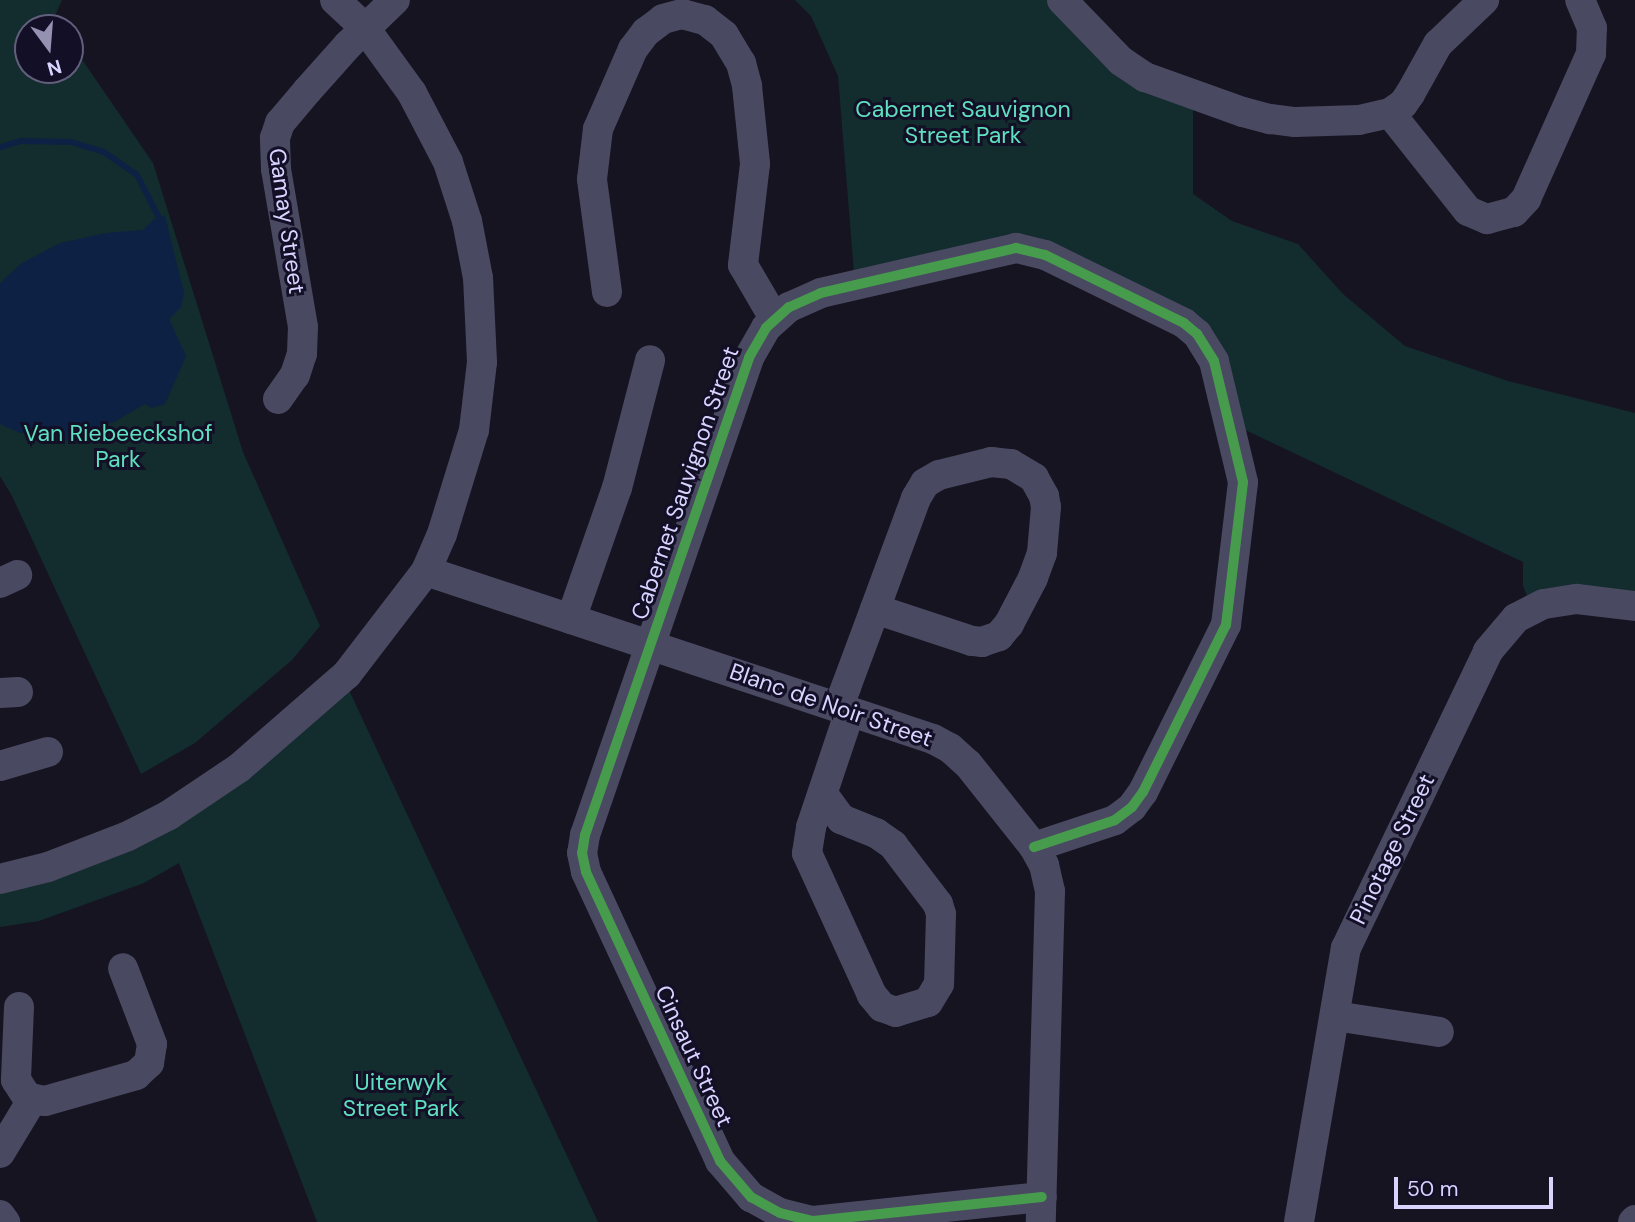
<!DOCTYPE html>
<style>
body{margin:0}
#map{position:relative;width:1635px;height:1222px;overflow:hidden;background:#161421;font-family:"DM Sans",sans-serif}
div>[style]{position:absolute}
.green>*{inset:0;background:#132c2d}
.water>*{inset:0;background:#0d2144}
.stream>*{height:6px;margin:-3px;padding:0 3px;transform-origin:3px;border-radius:3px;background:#0d2144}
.minor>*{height:30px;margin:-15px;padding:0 15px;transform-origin:15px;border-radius:15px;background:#4a4962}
.cycleway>*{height:10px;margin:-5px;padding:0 5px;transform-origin:5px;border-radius:5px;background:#469c4c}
span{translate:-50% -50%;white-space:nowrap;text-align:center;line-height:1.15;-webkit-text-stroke:6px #130f26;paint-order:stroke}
.park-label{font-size:23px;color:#5fe0c0}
.street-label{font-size:23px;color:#d9d4ff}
.north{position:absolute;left:14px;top:14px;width:70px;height:70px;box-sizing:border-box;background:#130f26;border:2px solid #625e7d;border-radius:50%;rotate:164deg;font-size:19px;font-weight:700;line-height:28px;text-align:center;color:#d9d4ff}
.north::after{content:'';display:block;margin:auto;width:24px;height:32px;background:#9591b1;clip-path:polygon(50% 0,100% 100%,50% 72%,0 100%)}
.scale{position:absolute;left:1394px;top:1177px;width:159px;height:32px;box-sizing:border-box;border:4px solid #d9d4ff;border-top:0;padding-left:9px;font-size:21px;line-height:24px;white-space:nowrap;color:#d9d4ff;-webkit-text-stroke:5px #130f26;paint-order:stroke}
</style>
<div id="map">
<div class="green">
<div style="clip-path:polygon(0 0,62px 0,54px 18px,61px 28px,28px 28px,28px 70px,70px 70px,70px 42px,153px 163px,243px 452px,320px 626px,292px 660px,195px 743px,141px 774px,12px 496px,0 476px)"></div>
<div style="clip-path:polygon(795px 0,1048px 0,1103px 62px,1193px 106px,1193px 194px,1232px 221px,1298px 244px,1343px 294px,1405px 346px,1508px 381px,1635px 413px,1635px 594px,1528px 598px,1523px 586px,1523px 562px,1241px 428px,1225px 361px,1049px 245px,854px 273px,838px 76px,811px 16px)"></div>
<div style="clip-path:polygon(348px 688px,598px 1222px,317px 1222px,179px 863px,144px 883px,39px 921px,0 927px,0 892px,37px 884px)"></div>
</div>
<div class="water">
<div style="clip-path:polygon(165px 216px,184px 293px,181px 307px,169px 319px,186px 356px,165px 404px,152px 408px,145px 404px,114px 422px,79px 431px,65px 441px,51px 431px,20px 433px,0 424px,0 284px,5px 278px,22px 263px,60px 243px,106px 233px,143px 230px,154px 219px)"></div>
</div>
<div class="stream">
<div style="left:0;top:147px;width:22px;rotate:-16deg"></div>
<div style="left:21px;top:141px;width:50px;rotate:1.1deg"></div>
<div style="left:71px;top:142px;width:34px;rotate:17deg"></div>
<div style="left:104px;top:152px;width:40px;rotate:34.9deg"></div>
<div style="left:137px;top:175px;width:48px;rotate:62.9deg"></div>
</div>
<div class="minor">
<div style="left:1062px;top:0;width:85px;rotate:46deg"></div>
<div style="left:1121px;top:61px;width:29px;rotate:34deg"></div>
<div style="left:1145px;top:77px;width:104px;rotate:19.7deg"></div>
<div style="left:1243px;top:112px;width:28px;rotate:15deg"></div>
<div style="left:1270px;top:119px;width:25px;rotate:7deg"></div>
<div style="left:1295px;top:122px;width:64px;rotate:-1.8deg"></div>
<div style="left:1359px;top:120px;width:32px;rotate:-13deg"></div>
<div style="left:1390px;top:113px;width:16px;rotate:-35deg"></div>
<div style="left:1403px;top:104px;width:12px;rotate:-55deg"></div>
<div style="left:1410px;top:94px;width:57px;rotate:-60.8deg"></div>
<div style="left:1438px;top:44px;width:64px;rotate:-43.7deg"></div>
<div style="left:1390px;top:113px;width:125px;rotate:51.5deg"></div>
<div style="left:1468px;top:211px;width:21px;rotate:23deg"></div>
<div style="left:1487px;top:219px;width:28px;rotate:-15deg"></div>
<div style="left:1514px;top:212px;width:18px;rotate:-47deg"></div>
<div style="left:1526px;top:199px;width:159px;rotate:-65.9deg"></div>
<div style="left:1591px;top:54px;width:26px;rotate:-88deg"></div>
<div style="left:1592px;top:28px;width:30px;rotate:-113deg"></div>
<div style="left:607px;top:292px;width:114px;rotate:-97.6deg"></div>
<div style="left:592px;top:179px;width:50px;rotate:-83.2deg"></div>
<div style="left:598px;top:129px;width:87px;rotate:-66.4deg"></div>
<div style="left:633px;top:49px;width:21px;rotate:-53deg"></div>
<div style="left:646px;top:32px;width:21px;rotate:-37deg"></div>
<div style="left:663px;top:19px;width:20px;rotate:-15deg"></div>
<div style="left:682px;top:14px;width:24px;rotate:15deg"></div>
<div style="left:705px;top:20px;width:24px;rotate:38deg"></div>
<div style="left:724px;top:35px;width:33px;rotate:59deg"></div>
<div style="left:741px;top:63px;width:24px;rotate:75deg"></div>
<div style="left:747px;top:86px;width:78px;rotate:84.1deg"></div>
<div style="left:755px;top:164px;width:102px;rotate:96.8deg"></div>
<div style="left:743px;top:265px;width:61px;rotate:59.7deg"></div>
<div style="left:278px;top:399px;width:29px;rotate:-55deg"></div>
<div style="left:295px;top:375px;width:22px;rotate:-72deg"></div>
<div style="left:302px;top:354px;width:27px;rotate:-88deg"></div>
<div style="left:303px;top:327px;width:160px;rotate:-99.7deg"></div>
<div style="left:276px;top:169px;width:31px;rotate:-92deg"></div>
<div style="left:275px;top:138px;width:16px;rotate:-72deg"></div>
<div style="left:280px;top:123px;width:42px;rotate:-49.8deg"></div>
<div style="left:307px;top:91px;width:62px;rotate:-48.3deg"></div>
<div style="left:348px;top:45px;width:65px;rotate:-43.8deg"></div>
<div style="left:426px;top:571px;width:534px;rotate:18.33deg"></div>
<div style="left:933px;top:739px;width:19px;rotate:28deg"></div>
<div style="left:950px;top:748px;width:24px;rotate:42deg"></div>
<div style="left:968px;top:764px;width:106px;rotate:51.5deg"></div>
<div style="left:1034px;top:847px;width:21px;rotate:61deg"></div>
<div style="left:1044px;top:865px;width:27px;rotate:77deg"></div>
<div style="left:1050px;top:891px;width:331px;rotate:91.6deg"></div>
<div style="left:0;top:583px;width:19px;rotate:-25deg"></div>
<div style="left:571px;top:619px;width:139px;rotate:-70.7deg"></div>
<div style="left:617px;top:488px;width:132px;rotate:-75.5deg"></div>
<div style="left:0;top:693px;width:18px;rotate:-3deg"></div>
<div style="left:838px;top:707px;width:22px;rotate:-68deg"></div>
<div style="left:846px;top:687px;width:83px;rotate:-69.6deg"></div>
<div style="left:875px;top:609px;width:118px;rotate:-69.7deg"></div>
<div style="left:916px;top:498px;width:17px;rotate:-59deg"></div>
<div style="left:925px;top:483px;width:16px;rotate:-30deg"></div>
<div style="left:939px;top:475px;width:54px;rotate:-14deg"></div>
<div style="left:991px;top:462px;width:20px;rotate:6deg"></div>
<div style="left:1011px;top:464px;width:27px;rotate:31deg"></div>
<div style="left:1034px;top:478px;width:21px;rotate:61deg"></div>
<div style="left:1044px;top:496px;width:11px;rotate:80deg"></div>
<div style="left:1046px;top:507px;width:46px;rotate:95deg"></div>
<div style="left:1042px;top:553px;width:27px;rotate:110deg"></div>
<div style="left:1033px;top:578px;width:52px;rotate:117.6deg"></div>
<div style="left:1009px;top:624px;width:16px;rotate:130deg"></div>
<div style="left:999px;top:636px;width:18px;rotate:161deg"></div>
<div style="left:982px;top:642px;width:10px;rotate:-174deg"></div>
<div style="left:972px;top:641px;width:102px;rotate:-161.7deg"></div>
<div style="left:0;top:766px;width:50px;rotate:-16.3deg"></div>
<div style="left:823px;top:794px;width:31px;rotate:54deg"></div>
<div style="left:841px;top:819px;width:38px;rotate:22deg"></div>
<div style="left:876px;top:833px;width:21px;rotate:35deg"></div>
<div style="left:893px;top:845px;width:74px;rotate:52.7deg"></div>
<div style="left:938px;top:904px;width:10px;rotate:73deg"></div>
<div style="left:941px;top:914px;width:70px;rotate:91.6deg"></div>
<div style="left:939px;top:984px;width:21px;rotate:121deg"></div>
<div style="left:928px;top:1002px;width:34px;rotate:163deg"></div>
<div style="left:896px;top:1012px;width:15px;rotate:-160deg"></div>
<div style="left:882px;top:1007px;width:16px;rotate:-130deg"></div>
<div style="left:872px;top:995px;width:156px;rotate:-114.6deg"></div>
<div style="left:807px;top:853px;width:26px;rotate:-81deg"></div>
<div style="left:811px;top:827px;width:122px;rotate:-71.4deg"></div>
<div style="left:1034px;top:847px;width:85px;rotate:-18.4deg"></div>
<div style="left:1115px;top:820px;width:21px;rotate:-37deg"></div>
<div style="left:1132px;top:807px;width:19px;rotate:-54deg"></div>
<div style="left:1143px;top:792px;width:186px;rotate:-63.6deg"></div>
<div style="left:1226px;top:625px;width:144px;rotate:-83.2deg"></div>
<div style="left:1243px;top:482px;width:124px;rotate:-103.5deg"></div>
<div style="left:1214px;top:361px;width:32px;rotate:-122deg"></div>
<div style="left:1197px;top:334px;width:17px;rotate:-140deg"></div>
<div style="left:1184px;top:323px;width:155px;rotate:-153.9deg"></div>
<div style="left:1045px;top:255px;width:30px;rotate:-166deg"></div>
<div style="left:1016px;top:248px;width:200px;rotate:167deg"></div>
<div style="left:821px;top:293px;width:35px;rotate:156deg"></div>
<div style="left:789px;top:307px;width:31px;rotate:138deg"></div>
<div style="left:766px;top:328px;width:34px;rotate:120deg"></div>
<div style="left:749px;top:358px;width:504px;rotate:108.97deg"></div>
<div style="left:585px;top:835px;width:18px;rotate:99deg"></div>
<div style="left:582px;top:853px;width:19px;rotate:78deg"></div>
<div style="left:586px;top:872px;width:319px;rotate:65.1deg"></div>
<div style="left:720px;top:1161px;width:48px;rotate:49.3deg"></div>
<div style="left:751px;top:1197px;width:33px;rotate:29deg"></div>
<div style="left:780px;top:1213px;width:34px;rotate:14deg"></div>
<div style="left:813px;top:1221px;width:230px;rotate:-6deg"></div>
<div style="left:0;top:879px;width:49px;rotate:-14deg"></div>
<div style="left:48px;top:867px;width:86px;rotate:-21.2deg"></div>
<div style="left:128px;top:836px;width:46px;rotate:-27.1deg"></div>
<div style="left:169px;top:815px;width:84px;rotate:-33.9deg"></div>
<div style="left:239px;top:768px;width:143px;rotate:-41deg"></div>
<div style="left:347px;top:674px;width:130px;rotate:-52.5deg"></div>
<div style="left:426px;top:571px;width:40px;rotate:-66.6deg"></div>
<div style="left:442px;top:534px;width:109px;rotate:-72.9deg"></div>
<div style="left:474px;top:430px;width:68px;rotate:-83.3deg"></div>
<div style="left:482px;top:362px;width:84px;rotate:-92.7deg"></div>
<div style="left:478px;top:278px;width:58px;rotate:-100.9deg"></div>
<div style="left:467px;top:221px;width:62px;rotate:-107.9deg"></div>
<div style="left:448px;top:162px;width:78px;rotate:-117.6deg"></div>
<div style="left:412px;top:93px;width:80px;rotate:-125.9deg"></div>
<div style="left:365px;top:28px;width:41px;rotate:-137deg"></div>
<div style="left:19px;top:1007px;width:73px;rotate:92.4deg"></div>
<div style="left:16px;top:1080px;width:20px;rotate:57deg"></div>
<div style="left:27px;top:1097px;width:18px;rotate:13deg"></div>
<div style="left:45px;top:1101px;width:95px;rotate:-15.9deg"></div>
<div style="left:136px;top:1075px;width:18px;rotate:-43deg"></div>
<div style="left:149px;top:1063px;width:19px;rotate:-81deg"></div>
<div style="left:152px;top:1044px;width:81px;rotate:-110.9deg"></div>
<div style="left:1335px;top:1016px;width:105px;rotate:8.7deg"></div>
<div style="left:0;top:1153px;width:62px;rotate:-58.9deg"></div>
<div style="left:0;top:1215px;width:9px;rotate:54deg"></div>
<div style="left:1299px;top:1222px;width:278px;rotate:-80.3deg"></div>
<div style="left:1346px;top:948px;width:329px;rotate:-64.4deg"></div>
<div style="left:1488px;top:651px;width:43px;rotate:-49.7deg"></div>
<div style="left:1516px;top:618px;width:31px;rotate:-27deg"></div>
<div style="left:1544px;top:604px;width:33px;rotate:-9deg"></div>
<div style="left:1577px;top:599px;width:58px;rotate:6.9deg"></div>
<div style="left:1633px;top:1222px;width:3px;rotate:-45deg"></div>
</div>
<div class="cycleway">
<div style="left:1034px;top:847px;width:85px;rotate:-18.4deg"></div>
<div style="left:1115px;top:820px;width:21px;rotate:-37deg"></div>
<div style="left:1132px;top:807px;width:19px;rotate:-54deg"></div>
<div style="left:1143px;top:792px;width:186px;rotate:-63.6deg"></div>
<div style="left:1226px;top:625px;width:144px;rotate:-83.2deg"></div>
<div style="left:1243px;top:482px;width:124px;rotate:-103.5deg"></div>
<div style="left:1214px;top:361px;width:32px;rotate:-122deg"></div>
<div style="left:1197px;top:334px;width:17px;rotate:-140deg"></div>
<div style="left:1184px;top:323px;width:155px;rotate:-153.9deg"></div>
<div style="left:1045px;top:255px;width:30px;rotate:-166deg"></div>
<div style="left:1016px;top:248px;width:200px;rotate:167deg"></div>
<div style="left:821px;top:293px;width:35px;rotate:156deg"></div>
<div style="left:789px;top:307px;width:31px;rotate:138deg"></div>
<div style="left:766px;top:328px;width:34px;rotate:120deg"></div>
<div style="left:749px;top:358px;width:504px;rotate:108.97deg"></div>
<div style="left:585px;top:835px;width:18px;rotate:99deg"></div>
<div style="left:582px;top:853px;width:19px;rotate:78deg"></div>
<div style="left:586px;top:872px;width:319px;rotate:65.1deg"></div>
<div style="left:720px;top:1161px;width:48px;rotate:49.3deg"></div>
<div style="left:751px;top:1197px;width:33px;rotate:29deg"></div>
<div style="left:780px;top:1213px;width:34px;rotate:14deg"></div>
<div style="left:813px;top:1221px;width:230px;rotate:-6deg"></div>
</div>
<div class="park-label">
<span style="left:963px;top:122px">Cabernet Sauvignon<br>Street Park</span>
<span style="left:118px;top:446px">Van Riebeeckshof<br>Park</span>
<span style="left:401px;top:1095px">Uiterwyk<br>Street Park</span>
</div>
<div class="street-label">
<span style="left:287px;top:221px;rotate:82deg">Gamay Street</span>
<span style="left:685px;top:483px;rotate:-71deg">Cabernet Sauvignon Street</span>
<span style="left:831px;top:705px;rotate:19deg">Blanc de Noir Street</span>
<span style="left:1392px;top:849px;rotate:-64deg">Pinotage Street</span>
<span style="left:694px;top:1056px;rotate:65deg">Cinsaut Street</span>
</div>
<div class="north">N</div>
<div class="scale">50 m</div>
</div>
